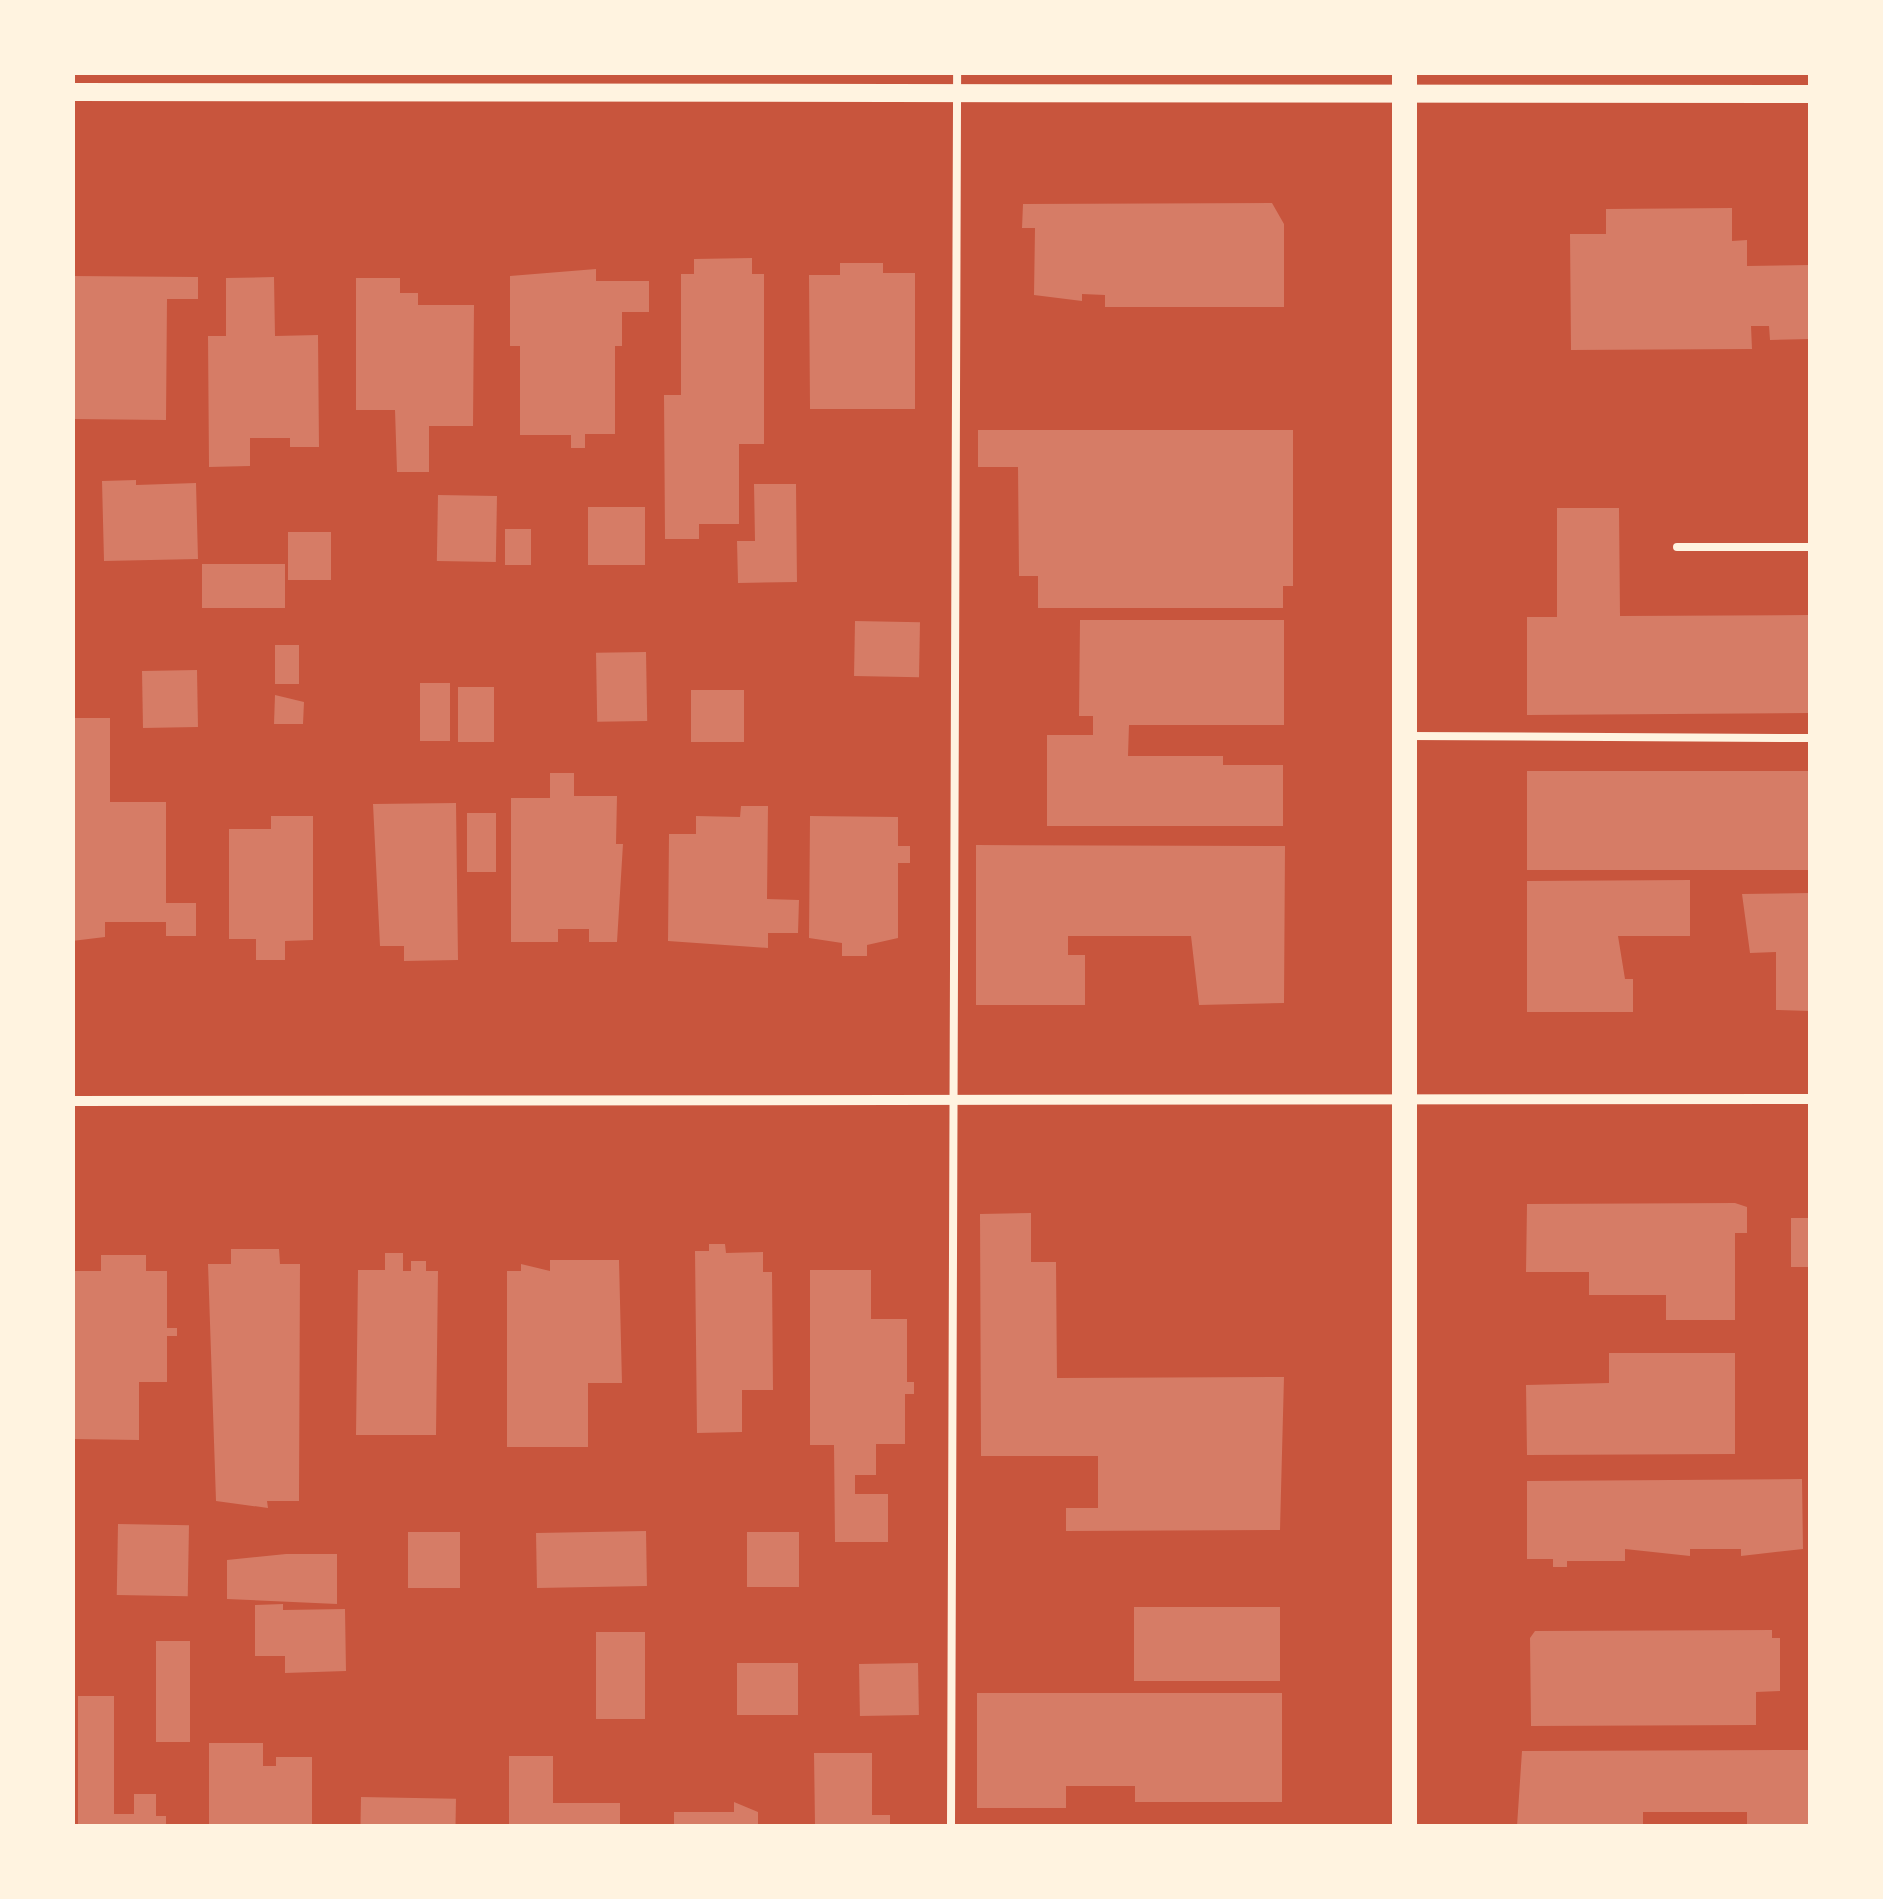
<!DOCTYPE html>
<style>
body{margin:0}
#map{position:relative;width:1883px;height:1899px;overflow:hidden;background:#c8553d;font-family:"Golos Text",sans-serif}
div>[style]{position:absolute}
.building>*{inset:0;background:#d67c66;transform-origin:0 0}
.service>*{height:8px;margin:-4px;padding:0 4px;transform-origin:4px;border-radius:4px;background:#fff3e0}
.minor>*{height:10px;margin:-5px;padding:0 5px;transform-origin:5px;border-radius:5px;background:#fff3e0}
.tertiary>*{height:18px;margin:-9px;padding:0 9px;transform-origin:9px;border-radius:9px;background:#fff3e0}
.primary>*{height:25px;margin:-12.5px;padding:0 12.5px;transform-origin:12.5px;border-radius:12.5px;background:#fff3e0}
span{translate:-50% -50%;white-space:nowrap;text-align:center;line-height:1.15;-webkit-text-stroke:8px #fff3e0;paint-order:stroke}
.frame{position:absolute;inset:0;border:75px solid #fff3e0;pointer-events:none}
</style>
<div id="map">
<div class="building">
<div style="clip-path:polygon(1272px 203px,1284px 224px,1284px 307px,1105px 307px,1105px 295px,1082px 294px,1082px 301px,1034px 295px,1035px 228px,1022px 228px,1023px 204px)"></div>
<div style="clip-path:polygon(1732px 208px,1732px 241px,1747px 240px,1747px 266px,1810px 265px,1810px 339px,1770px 340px,1769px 326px,1751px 326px,1752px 349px,1571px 350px,1570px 234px,1606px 234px,1606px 209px)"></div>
<div style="clip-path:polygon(752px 258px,752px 274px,764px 274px,764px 444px,739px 444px,739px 524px,699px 524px,699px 539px,665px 539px,664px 395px,681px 395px,681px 274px,694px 274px,694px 259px)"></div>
<div style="clip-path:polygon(840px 263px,883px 263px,883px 273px,915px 273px,915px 409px,810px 409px,809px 275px,840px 275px)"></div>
<div style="clip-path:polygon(596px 269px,596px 281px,649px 281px,649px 312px,622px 312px,622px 346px,615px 346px,615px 434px,585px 434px,585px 448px,571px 448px,571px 435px,520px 435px,520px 346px,510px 346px,510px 276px)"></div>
<div style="clip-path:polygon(72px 276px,198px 277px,198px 299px,167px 299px,166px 420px,72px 419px)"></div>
<div style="clip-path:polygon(274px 277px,275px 336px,318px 335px,319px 447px,290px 447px,290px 438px,250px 438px,250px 466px,209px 467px,208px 336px,226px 336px,226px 278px)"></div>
<div style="clip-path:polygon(356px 278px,400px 278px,400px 293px,418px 293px,418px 305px,474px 305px,473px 426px,429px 426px,429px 472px,397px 472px,395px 410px,356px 410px)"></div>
<div style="clip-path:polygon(978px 430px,1293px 430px,1293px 586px,1283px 586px,1283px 608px,1038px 608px,1038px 576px,1019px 576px,1018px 467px,978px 467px)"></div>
<div style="clip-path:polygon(136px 480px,136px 485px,196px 483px,198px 559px,104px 561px,102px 481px)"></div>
<div style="clip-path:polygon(754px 484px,796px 484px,797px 582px,738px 583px,737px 541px,755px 541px)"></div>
<div style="left:438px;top:495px;width:59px;height:66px;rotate:1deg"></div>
<div style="left:588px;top:507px;width:57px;height:58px"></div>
<div style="clip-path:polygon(1557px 508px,1619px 508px,1620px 616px,1810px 615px,1810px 713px,1527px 715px,1527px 617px,1557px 617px)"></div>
<div style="left:531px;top:529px;width:36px;height:26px;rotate:90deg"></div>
<div style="left:288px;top:532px;width:43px;height:48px"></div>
<div style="left:202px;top:564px;width:83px;height:44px"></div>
<div style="clip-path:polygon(1080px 620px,1284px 620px,1284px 725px,1129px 725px,1128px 756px,1223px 756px,1223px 765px,1283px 765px,1283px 826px,1047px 826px,1047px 735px,1093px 735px,1093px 716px,1079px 716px)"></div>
<div style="left:855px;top:621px;width:65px;height:55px;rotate:1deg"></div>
<div style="left:275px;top:645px;width:24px;height:39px"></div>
<div style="left:646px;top:652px;width:69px;height:50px;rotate:89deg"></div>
<div style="left:197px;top:670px;width:57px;height:55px;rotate:89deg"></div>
<div style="left:420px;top:683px;width:30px;height:58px"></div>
<div style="left:458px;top:687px;width:36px;height:55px"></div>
<div style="left:691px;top:690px;width:53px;height:52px"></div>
<div style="clip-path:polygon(275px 695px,304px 702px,303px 724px,274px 724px)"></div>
<div style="clip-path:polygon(72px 718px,110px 718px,110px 802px,166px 802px,166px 903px,196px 903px,196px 936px,166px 936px,166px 922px,105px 922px,105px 937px,72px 941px)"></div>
<div style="left:1527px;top:771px;width:283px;height:99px"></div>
<div style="clip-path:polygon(550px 773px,574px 773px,574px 796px,617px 796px,616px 844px,623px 844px,617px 942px,589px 942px,589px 929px,558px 929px,558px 942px,511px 942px,511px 798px,550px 798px)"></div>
<div style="clip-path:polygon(456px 803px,458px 960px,404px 961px,404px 946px,380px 946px,373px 804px)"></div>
<div style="clip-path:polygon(741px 806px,768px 806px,767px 899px,799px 900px,798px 933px,768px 933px,768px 948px,668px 941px,669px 834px,696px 834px,696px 816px,740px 817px)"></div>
<div style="left:467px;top:813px;width:29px;height:59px"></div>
<div style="clip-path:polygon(271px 816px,313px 816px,313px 940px,285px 941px,285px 960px,256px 960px,256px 939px,229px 939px,229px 829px,271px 829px)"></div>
<div style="clip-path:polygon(810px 816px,898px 817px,898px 846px,910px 846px,910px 863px,898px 863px,898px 938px,867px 945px,867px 956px,842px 956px,842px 943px,809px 938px)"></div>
<div style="clip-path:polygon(976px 845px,1285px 846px,1284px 1003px,1199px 1005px,1191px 936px,1068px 936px,1068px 955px,1085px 955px,1085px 1005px,976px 1005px)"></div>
<div style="clip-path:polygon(1690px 880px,1690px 936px,1618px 936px,1625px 979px,1633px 979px,1633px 1012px,1527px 1012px,1527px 881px)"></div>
<div style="clip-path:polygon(1810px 893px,1810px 1011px,1776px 1010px,1776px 952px,1750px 953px,1742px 894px)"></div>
<div style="clip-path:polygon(1735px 1203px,1747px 1207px,1747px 1233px,1735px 1233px,1735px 1320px,1666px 1320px,1666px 1295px,1589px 1295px,1589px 1272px,1526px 1272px,1527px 1204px)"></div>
<div style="clip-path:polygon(1031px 1213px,1031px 1262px,1056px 1262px,1057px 1378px,1284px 1377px,1280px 1530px,1066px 1531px,1066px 1508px,1098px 1508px,1098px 1456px,981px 1456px,980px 1214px)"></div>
<div style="left:1791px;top:1218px;width:19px;height:49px"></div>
<div style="clip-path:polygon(709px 1244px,725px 1244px,726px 1253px,763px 1252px,763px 1272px,772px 1272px,773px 1390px,742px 1390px,742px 1432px,697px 1433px,695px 1251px,709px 1251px)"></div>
<div style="clip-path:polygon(231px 1249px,279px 1249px,280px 1264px,300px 1264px,299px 1501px,267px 1501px,268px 1508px,216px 1501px,208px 1264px,231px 1264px)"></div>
<div style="clip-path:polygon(385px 1253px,403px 1253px,403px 1271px,411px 1271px,411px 1261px,426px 1261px,426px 1271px,438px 1271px,436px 1435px,356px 1435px,358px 1270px,385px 1270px)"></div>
<div style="clip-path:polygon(101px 1255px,146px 1255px,146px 1271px,167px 1271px,167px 1328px,177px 1328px,177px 1336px,167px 1336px,167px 1382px,139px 1382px,139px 1440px,72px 1439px,72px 1271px,101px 1271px)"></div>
<div style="clip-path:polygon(550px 1260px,619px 1260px,622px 1383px,588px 1383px,588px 1447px,507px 1447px,507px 1271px,521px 1271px,521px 1264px,550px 1271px)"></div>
<div style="clip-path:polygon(810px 1270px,871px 1270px,871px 1319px,907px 1319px,907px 1382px,914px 1382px,914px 1394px,905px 1394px,905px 1444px,876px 1444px,876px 1475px,855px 1475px,855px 1494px,888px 1494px,888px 1542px,835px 1542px,834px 1445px,810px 1445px)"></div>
<div style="clip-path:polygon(1609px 1353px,1735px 1353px,1735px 1454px,1527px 1455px,1526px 1385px,1609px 1383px)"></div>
<div style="clip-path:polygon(1802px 1479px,1803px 1549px,1741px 1556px,1741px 1549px,1690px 1549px,1690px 1556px,1625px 1549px,1625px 1561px,1567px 1561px,1567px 1567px,1553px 1567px,1553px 1559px,1527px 1559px,1527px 1481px)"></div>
<div style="left:118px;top:1524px;width:71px;height:71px;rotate:1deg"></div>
<div style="left:646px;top:1531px;width:55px;height:110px;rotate:89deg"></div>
<div style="left:408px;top:1532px;width:52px;height:56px"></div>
<div style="left:747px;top:1532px;width:52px;height:55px"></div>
<div style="clip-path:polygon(286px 1554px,337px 1554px,337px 1604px,227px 1599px,227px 1560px)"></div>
<div style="clip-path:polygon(283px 1604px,283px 1610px,345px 1609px,346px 1671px,285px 1673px,285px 1656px,255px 1656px,255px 1605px)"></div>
<div style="left:1280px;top:1607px;width:74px;height:146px;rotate:90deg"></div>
<div style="clip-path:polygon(1772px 1630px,1772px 1638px,1780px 1638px,1780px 1691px,1756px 1692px,1756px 1725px,1531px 1726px,1530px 1638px,1535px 1631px)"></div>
<div style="left:596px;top:1632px;width:49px;height:87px"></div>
<div style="left:156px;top:1641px;width:34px;height:101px"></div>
<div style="left:737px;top:1663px;width:61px;height:52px"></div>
<div style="left:918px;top:1663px;width:52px;height:59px;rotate:89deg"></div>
<div style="clip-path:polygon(977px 1693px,1282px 1693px,1282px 1802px,1135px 1802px,1135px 1786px,1066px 1786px,1066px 1808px,977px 1808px)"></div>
<div style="clip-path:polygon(78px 1696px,114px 1696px,114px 1814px,134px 1814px,134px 1794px,156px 1794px,156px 1816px,166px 1816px,166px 1826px,78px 1826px)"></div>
<div style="clip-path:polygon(209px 1743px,263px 1743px,263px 1766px,276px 1766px,276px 1757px,312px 1757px,312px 1826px,209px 1826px)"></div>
<div style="clip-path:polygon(1810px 1750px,1810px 1826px,1747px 1826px,1747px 1812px,1643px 1812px,1643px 1826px,1517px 1826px,1522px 1751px)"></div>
<div style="clip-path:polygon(814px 1753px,872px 1753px,872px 1815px,890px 1815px,890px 1826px,815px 1826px)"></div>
<div style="clip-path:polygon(509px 1756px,553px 1756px,553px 1803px,620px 1803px,620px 1826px,509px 1826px)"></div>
<div style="left:361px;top:1797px;width:95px;height:29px;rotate:1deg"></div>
<div style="clip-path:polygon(734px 1802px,758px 1812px,758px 1826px,674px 1826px,674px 1812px,734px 1812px)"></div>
</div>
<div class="service">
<div style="left:1677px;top:547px;width:133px"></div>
<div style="left:1408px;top:736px;width:402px;rotate:0.3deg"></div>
<div style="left:951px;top:1826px;width:1754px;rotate:-89.8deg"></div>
</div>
<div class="minor">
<div style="left:72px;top:1101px;width:1738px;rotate:-0.07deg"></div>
</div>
<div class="tertiary">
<div style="left:72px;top:92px;width:1738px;rotate:0.07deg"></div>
</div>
<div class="primary">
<div style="left:1404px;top:1826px;width:1754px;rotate:-90deg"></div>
</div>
<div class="frame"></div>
</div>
